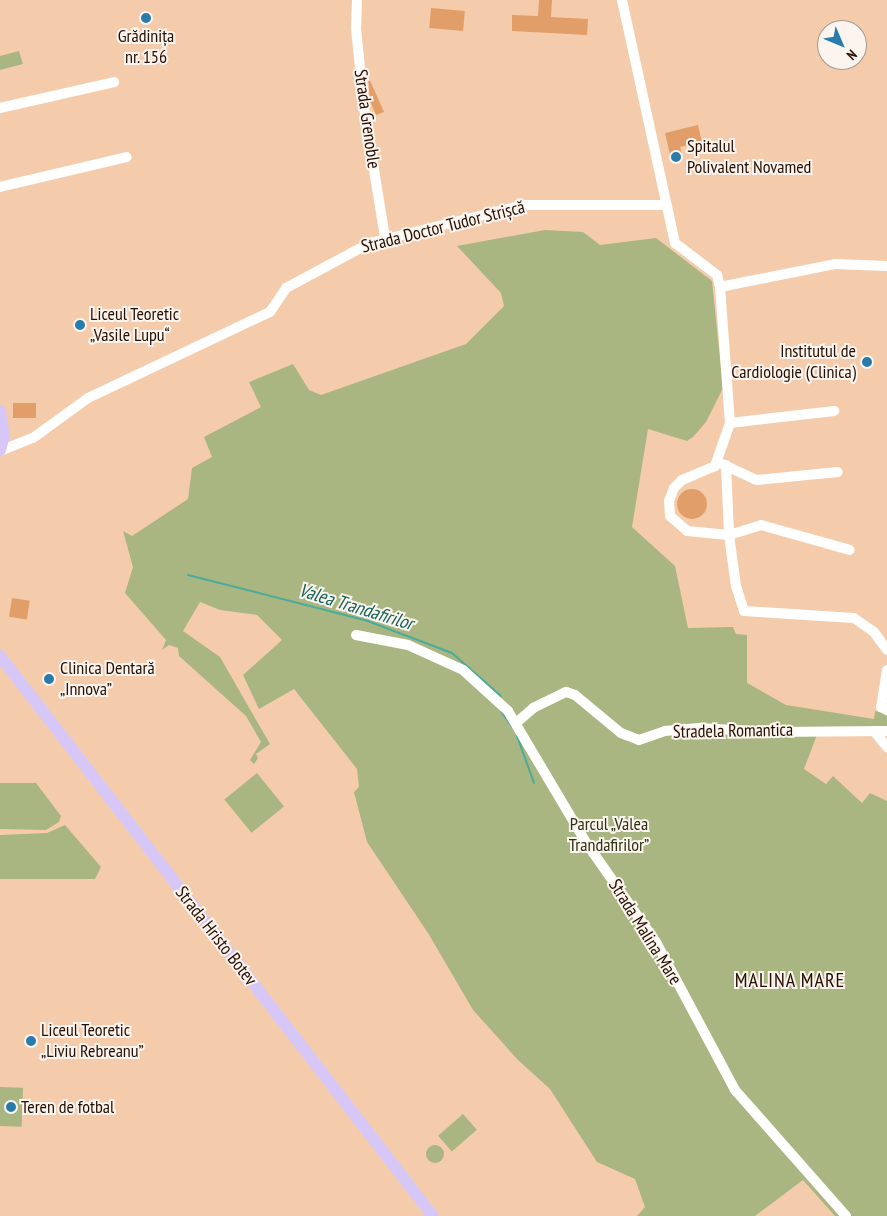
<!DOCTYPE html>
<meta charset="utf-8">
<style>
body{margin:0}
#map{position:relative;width:887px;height:1216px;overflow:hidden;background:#f5ccab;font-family:"PT Sans Narrow",sans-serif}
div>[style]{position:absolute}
.green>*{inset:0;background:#a9b681;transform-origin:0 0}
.round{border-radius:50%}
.stream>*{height:2px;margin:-1px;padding:0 1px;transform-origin:1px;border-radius:1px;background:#49ac9a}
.building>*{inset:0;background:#e19e68;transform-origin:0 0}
.minor>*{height:10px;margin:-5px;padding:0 5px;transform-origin:5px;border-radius:5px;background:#fff}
.major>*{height:12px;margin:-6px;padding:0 6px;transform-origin:6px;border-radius:6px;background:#d7c7f7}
.dots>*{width:14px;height:14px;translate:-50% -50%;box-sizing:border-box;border:2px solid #fbf4ef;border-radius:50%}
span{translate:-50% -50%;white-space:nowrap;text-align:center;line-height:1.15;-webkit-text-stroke:4px #fbf4ef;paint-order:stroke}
.poi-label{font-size:18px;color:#260e00}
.left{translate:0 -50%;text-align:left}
.right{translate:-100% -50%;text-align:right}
.street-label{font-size:18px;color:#260e00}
.park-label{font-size:18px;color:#2c3213}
.water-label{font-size:19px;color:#166558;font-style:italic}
.quarter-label{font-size:20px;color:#260e00;letter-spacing:1px}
.north{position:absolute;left:817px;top:20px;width:50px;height:50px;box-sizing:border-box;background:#fbf4ef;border:1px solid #a6988f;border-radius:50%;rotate:135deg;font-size:14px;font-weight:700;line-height:20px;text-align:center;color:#260e00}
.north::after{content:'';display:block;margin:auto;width:18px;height:22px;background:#297bac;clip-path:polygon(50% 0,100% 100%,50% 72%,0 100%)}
</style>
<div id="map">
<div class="green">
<div style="clip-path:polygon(19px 51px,23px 64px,0 70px,0 56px)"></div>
<div style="clip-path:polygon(545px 230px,583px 232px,600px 245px,656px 238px,712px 281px,723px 388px,706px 422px,693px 437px,687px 441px,648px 429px,632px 527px,675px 566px,688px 628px,733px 627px,736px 634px,747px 635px,747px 683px,786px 705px,874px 719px,875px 711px,887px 714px,887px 727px,820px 727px,804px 769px,826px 784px,833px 776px,862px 803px,870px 793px,887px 801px,887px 1216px,835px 1216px,803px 1180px,755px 1216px,637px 1216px,645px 1207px,635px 1179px,597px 1162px,550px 1089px,518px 1060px,473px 1010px,428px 933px,367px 842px,354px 792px,359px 787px,357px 769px,294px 689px,259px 709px,243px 675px,282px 640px,257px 615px,220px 610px,200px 602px,183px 631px,220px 657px,270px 744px,256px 754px,258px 758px,254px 764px,250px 760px,261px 742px,246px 716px,179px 656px,178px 648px,169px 645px,162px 650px,166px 640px,125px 593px,133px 567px,123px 531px,132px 536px,188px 499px,192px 468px,212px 457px,204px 437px,261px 407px,249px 382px,293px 364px,309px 390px,321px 395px,466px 344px,504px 306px,501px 293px,457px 246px)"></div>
<div style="left:257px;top:773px;width:43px;height:42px;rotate:51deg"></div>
<div style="clip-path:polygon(0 783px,36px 783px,61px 816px,59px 822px,46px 830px,0 829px)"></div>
<div style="clip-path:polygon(65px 825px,101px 867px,95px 879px,0 879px,0 835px,47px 833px)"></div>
<div style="left:0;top:1087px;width:23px;height:39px;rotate:2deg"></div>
<div style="left:463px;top:1114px;width:21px;height:33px;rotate:49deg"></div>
<div class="round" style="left:426px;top:1145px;width:18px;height:18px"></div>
</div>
<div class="stream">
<div style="left:188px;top:575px;width:183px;rotate:14.3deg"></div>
<div style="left:365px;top:620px;width:93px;rotate:20.8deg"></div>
<div style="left:452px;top:653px;width:65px;rotate:41.3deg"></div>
<div style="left:501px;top:711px;width:19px;rotate:55deg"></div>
<div style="left:517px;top:736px;width:50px;rotate:70.1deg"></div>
</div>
<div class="building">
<div style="clip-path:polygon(539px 0,552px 0,551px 17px,588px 19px,587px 35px,512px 31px,512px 15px,538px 16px)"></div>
<div style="left:431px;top:8px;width:34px;height:20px;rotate:5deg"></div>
<div style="clip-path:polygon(368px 76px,384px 112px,376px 115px,370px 101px)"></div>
<div style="clip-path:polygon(698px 125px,702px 142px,680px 147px,682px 154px,671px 159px,665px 133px)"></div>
<div style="left:36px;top:403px;width:15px;height:23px;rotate:90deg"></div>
<div class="round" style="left:677px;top:489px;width:30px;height:30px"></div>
<div style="left:12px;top:598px;width:18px;height:19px;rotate:9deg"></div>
</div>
<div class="minor">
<div style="left:357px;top:0;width:28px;rotate:92deg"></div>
<div style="left:356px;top:28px;width:80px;rotate:84.3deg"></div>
<div style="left:364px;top:108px;width:132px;rotate:80.8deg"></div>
<div style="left:622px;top:0;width:249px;rotate:77.7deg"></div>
<div style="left:675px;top:243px;width:53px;rotate:37.3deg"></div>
<div style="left:717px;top:275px;width:12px;rotate:76deg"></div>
<div style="left:720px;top:287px;width:136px;rotate:85.8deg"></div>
<div style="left:730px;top:423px;width:46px;rotate:109.2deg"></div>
<div style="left:715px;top:466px;width:36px;rotate:157deg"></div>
<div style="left:682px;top:480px;width:11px;rotate:135deg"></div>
<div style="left:674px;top:488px;width:14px;rotate:111deg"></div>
<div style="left:669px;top:501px;width:15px;rotate:86deg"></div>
<div style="left:670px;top:516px;width:23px;rotate:41deg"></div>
<div style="left:687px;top:531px;width:42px;rotate:5.4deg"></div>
<div style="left:729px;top:535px;width:51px;rotate:82.2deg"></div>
<div style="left:736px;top:586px;width:26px;rotate:72deg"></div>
<div style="left:744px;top:611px;width:110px;rotate:3.6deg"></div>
<div style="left:854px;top:618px;width:24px;rotate:35deg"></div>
<div style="left:874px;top:632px;width:22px;rotate:54deg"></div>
<div style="left:0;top:108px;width:117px;rotate:-12.8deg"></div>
<div style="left:0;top:187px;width:130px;rotate:-13.3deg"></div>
<div style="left:720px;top:287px;width:117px;rotate:-11.3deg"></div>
<div style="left:835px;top:264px;width:52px;rotate:2.2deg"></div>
<div style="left:730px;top:423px;width:105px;rotate:-6.6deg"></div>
<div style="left:0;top:451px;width:35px;rotate:-22deg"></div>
<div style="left:33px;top:438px;width:68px;rotate:-36deg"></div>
<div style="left:88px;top:398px;width:201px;rotate:-25.3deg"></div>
<div style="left:270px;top:312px;width:29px;rotate:-56deg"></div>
<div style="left:286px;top:288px;width:95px;rotate:-28.2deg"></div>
<div style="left:370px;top:243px;width:159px;rotate:-13.9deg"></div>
<div style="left:524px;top:205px;width:142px"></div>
<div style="left:722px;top:464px;width:38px;rotate:25deg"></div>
<div style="left:757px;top:480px;width:81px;rotate:-5.6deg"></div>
<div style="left:726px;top:465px;width:70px;rotate:87.5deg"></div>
<div style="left:729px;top:535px;width:34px;rotate:-17deg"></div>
<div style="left:761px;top:525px;width:92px;rotate:15.7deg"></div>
<div style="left:356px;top:635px;width:53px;rotate:10.9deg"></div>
<div style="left:408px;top:645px;width:60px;rotate:24.4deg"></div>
<div style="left:463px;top:670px;width:61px;rotate:42.3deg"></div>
<div style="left:508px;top:711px;width:155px;rotate:59.3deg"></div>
<div style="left:587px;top:844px;width:120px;rotate:54.9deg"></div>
<div style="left:656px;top:942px;width:168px;rotate:61.9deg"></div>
<div style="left:735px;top:1090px;width:168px;rotate:48.6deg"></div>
<div style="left:887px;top:670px;width:37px;rotate:99deg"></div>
<div style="left:881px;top:707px;width:7px;rotate:27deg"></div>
<div style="left:516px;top:723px;width:23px;rotate:-41deg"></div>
<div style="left:533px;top:708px;width:37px;rotate:-26deg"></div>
<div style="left:566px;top:692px;width:9px;rotate:18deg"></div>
<div style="left:575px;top:695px;width:60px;rotate:39.6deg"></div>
<div style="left:621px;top:733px;width:19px;rotate:21deg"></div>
<div style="left:639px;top:740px;width:28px;rotate:-19deg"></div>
<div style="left:665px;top:731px;width:34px;rotate:-5deg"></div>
<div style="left:699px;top:728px;width:72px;rotate:3.2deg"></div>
<div style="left:771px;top:732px;width:116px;rotate:-0.5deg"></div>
<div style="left:874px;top:731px;width:21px;rotate:51deg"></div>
</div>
<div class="major">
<div style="left:0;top:411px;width:24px;rotate:81deg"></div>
<div style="left:4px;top:435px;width:16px;rotate:105deg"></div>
<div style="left:0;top:656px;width:708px;rotate:52.29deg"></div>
</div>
<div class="dots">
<div style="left:146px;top:18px;background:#297bac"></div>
<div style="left:676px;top:157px;background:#297bac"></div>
<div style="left:80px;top:325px;background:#297bac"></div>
<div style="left:867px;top:362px;background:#297bac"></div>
<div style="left:49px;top:679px;background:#297bac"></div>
<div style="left:31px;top:1041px;background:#297bac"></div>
<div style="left:11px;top:1107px;background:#297bac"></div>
</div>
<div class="poi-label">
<span style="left:146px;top:47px">Grădinița<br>nr. 156</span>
<span class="left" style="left:687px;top:157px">Spitalul<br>Polivalent Novamed</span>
<span class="left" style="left:90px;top:325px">Liceul Teoretic<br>„Vasile Lupu“</span>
<span class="right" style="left:856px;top:362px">Institutul de<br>Cardiologie (Clinica)</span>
<span class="left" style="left:60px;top:679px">Clinica Dentară<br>„Innova”</span>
<span class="left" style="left:41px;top:1041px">Liceul Teoretic<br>„Liviu Rebreanu”</span>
<span class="left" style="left:21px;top:1107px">Teren de fotbal</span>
</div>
<div class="street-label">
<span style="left:367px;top:119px;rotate:82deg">Strada Grenoble</span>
<span style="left:443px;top:227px;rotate:-14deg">Strada Doctor Tudor Strișcă</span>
<span style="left:733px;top:731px;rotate:-1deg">Stradela Romantica</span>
<span style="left:645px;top:932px;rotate:58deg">Strada Malina Mare</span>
<span style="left:216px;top:936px;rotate:52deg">Strada Hristo Botev</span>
</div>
<div class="park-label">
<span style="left:609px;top:835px">Parcul „Valea<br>Trandafirilor”</span>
</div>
<div class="water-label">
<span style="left:356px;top:607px;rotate:17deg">Valea Trandafirilor</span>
</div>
<div class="quarter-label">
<span style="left:790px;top:980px">MALINA MARE</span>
</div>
<div class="north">N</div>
</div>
